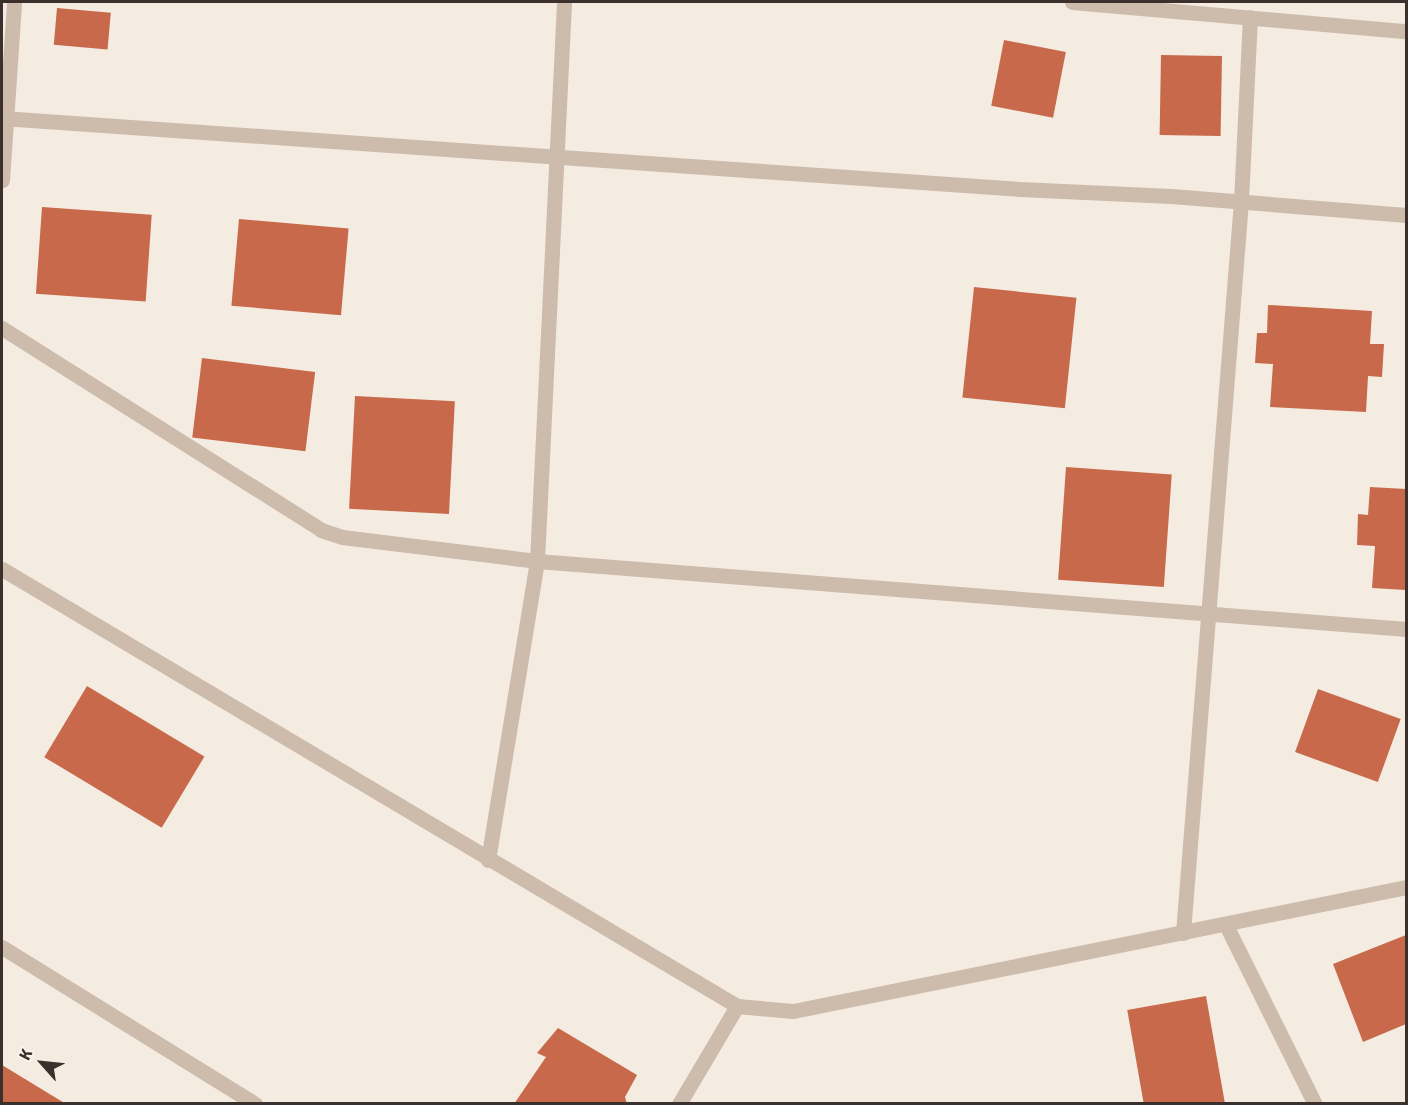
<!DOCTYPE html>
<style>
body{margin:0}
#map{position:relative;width:1408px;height:1105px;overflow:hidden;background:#f4ebe1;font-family:Signika,sans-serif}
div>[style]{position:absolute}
.building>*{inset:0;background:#c8694b;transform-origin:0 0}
.minor>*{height:15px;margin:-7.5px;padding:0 7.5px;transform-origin:7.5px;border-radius:7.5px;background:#cdbbac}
span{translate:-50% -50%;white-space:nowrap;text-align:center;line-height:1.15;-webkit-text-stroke:4.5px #fbf5ee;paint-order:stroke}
.frame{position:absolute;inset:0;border:3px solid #3b302b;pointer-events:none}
.north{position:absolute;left:12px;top:1033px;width:60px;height:60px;-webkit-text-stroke:4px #fbf5ee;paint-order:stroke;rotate:297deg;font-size:16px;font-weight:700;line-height:24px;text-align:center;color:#3b302b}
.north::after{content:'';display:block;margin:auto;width:21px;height:27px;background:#3b302b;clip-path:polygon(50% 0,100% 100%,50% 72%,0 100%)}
</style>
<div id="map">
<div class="building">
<div style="left:57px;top:8px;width:54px;height:37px;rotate:5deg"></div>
<div style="left:1004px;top:40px;width:63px;height:67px;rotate:11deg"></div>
<div style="left:1161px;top:55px;width:61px;height:80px;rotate:1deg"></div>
<div style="left:42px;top:207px;width:110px;height:87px;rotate:4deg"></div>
<div style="left:239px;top:219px;width:110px;height:87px;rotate:5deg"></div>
<div style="left:974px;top:287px;width:103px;height:111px;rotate:6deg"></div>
<div style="clip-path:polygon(1268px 305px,1372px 311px,1370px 344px,1384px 344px,1382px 377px,1368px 376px,1366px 412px,1270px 407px,1273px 364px,1255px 363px,1257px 333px,1267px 333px)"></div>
<div style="left:202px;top:358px;width:114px;height:80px;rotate:7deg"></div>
<div style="left:355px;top:396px;width:100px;height:113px;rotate:3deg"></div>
<div style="left:1066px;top:467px;width:106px;height:113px;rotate:4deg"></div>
<div style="clip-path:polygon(1370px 487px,1406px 489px,1406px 590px,1372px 588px,1375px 546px,1357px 545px,1358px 514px,1368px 515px)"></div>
<div style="left:87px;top:686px;width:137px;height:83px;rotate:31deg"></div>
<div style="left:1318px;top:689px;width:88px;height:67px;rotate:20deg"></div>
<div style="clip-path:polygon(1406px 935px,1406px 1024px,1363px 1042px,1333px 964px)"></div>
<div style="left:1206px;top:996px;width:110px;height:80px;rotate:80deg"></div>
<div style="clip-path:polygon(558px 1028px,637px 1075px,625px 1097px,627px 1104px,514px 1104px,546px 1057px,537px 1053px)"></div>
<div style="clip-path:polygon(2px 1065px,66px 1104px,2px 1104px)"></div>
</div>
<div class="minor">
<div style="left:1072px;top:2px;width:335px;rotate:5deg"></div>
<div style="left:2px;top:118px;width:1020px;rotate:3.99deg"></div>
<div style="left:1020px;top:189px;width:151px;rotate:2.7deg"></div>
<div style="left:1171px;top:196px;width:236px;rotate:4.6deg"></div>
<div style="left:2px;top:180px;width:178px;rotate:-86.1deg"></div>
<div style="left:2px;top:328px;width:378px;rotate:32.3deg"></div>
<div style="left:321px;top:530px;width:22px;rotate:18deg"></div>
<div style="left:342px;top:537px;width:196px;rotate:7deg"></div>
<div style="left:537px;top:561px;width:872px;rotate:4.47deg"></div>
<div style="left:2px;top:569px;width:855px;rotate:30.73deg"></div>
<div style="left:737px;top:1006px;width:56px;rotate:5.1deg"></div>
<div style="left:793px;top:1011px;width:625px;rotate:-11.44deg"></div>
<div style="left:488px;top:860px;width:303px;rotate:-80.7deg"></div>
<div style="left:537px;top:561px;width:560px;rotate:-87.23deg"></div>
<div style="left:1226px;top:925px;width:200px;rotate:63.6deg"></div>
<div style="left:1183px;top:933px;width:734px;rotate:-85.47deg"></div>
<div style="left:1241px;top:201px;width:184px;rotate:-87.2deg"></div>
<div style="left:2px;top:947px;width:298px;rotate:31.8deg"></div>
<div style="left:679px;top:1104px;width:114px;rotate:-59.4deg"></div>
</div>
<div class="frame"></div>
<div class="north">K</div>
</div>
